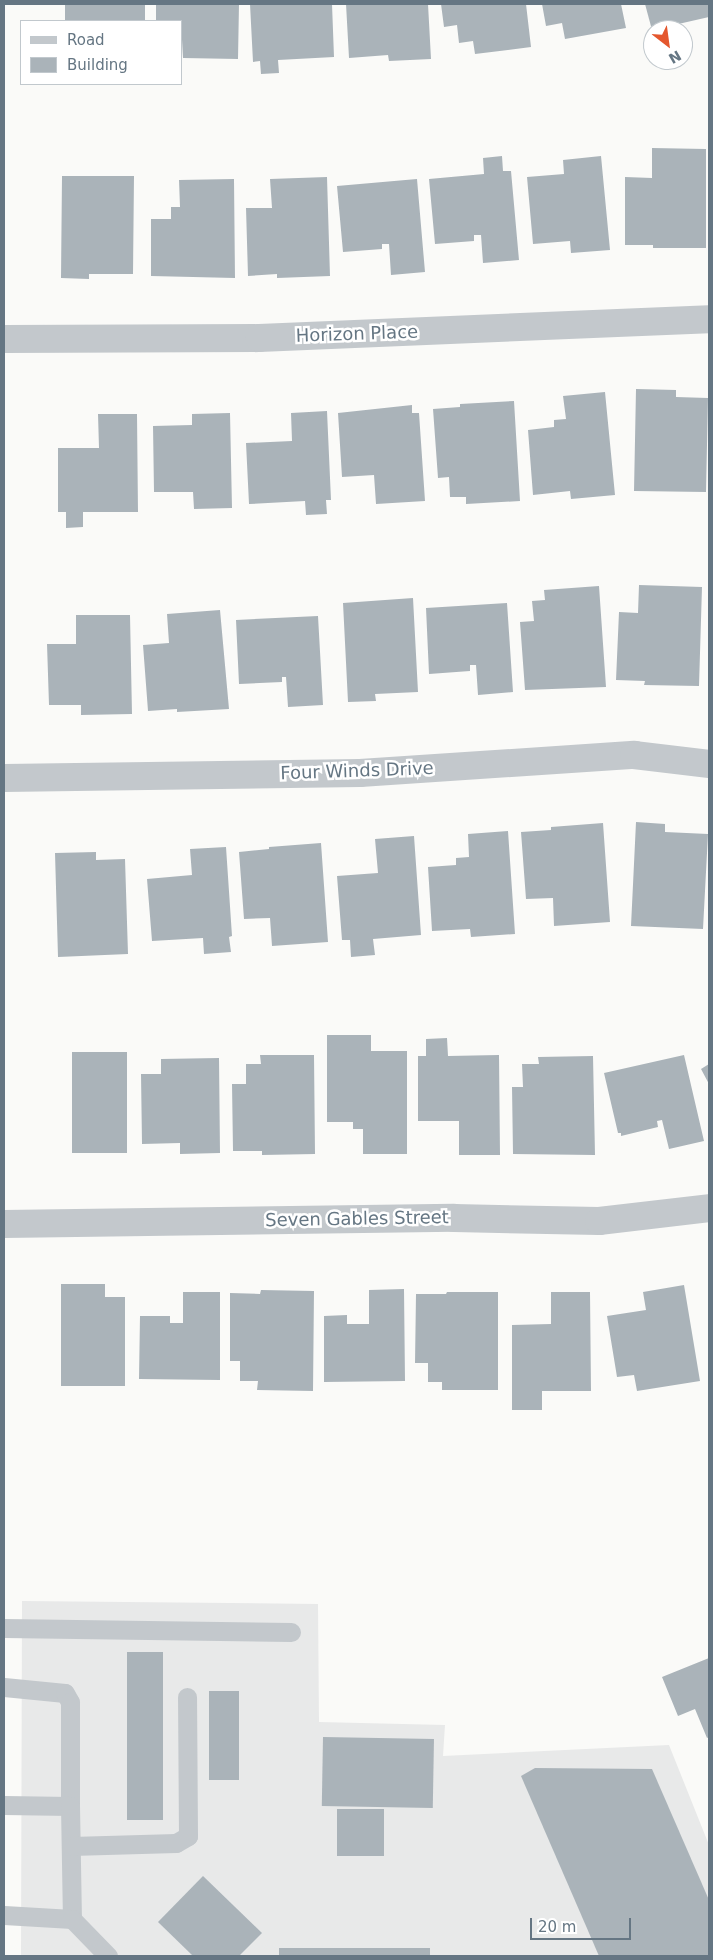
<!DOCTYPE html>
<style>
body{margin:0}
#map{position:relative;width:713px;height:1960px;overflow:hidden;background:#fafaf8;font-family:"DejaVu Sans",sans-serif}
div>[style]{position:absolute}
.built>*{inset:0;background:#e8e9e9}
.building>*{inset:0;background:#aab3b9;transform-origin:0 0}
.lane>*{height:19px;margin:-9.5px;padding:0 9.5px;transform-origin:9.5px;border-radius:9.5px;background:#c3c8cc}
.street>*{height:28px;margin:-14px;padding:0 14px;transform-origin:14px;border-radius:14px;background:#c3c8cc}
span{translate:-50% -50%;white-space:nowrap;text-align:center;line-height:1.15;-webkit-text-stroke:5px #fff;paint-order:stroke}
.street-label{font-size:18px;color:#657683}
.frame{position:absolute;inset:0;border:5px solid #657683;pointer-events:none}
.legend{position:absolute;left:20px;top:20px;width:162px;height:65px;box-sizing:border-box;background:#fff;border:1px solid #c1c8cd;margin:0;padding:6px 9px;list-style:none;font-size:15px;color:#657683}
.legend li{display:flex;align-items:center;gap:10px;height:25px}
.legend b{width:25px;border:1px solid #c1c8cd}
.north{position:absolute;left:643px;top:20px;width:50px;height:50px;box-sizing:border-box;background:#fff;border:1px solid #c1c8cd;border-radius:50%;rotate:150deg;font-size:14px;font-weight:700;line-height:20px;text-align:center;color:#657683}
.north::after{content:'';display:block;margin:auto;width:18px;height:22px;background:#e4572e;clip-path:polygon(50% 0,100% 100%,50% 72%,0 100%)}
.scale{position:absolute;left:530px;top:1918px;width:101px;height:22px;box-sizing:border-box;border:2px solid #657683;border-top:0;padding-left:6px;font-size:15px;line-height:18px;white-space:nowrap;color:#657683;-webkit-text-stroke:4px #fff;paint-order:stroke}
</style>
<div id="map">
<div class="built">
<div style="clip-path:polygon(22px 1601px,318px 1604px,319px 1722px,445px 1725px,443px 1756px,669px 1745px,709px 1845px,709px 1956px,21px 1956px)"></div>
</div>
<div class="building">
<div style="left:65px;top:4px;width:80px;height:17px"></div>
<div style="clip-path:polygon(156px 4px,239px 4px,238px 59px,183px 58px,181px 21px,156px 21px)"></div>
<div style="clip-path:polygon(250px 4px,332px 4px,334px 57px,278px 60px,279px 73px,261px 74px,260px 61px,253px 62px)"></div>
<div style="clip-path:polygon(346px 4px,428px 4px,431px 59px,389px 61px,388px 55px,349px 58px)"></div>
<div style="clip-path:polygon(441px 4px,526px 4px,531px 47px,475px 54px,473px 41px,459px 43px,457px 25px,444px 27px)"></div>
<div style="clip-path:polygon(542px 4px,621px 4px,626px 28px,565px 39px,562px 23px,546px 26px)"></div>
<div style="clip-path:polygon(645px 4px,709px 4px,709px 17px,652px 30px)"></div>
<div style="clip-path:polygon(652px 148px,706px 149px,706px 248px,653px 248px,653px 245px,625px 245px,625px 177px,652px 178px)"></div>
<div style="clip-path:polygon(502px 156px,503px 171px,511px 171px,519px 260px,483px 263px,481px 235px,474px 235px,474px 241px,435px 244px,429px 179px,484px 174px,483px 158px)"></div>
<div style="clip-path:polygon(601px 156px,610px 250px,571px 253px,570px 241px,533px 244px,527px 177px,564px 174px,563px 160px)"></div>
<div style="clip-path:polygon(62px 176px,134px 176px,133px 274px,89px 274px,89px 279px,61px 278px)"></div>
<div style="clip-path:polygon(327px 177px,330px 276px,277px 278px,277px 274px,248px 276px,246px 208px,272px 208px,270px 179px)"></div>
<div style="clip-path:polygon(234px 179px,235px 278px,151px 276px,151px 219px,171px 219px,171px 207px,180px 207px,179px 180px)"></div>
<div style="clip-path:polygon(417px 179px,425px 272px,391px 275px,389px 244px,382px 244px,382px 249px,343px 252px,337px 186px)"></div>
<div style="clip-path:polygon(636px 389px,676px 390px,676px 397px,708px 398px,706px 492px,634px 491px)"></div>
<div style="clip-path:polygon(605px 392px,615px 495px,571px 499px,570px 491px,533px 495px,528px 430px,554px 427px,554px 420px,566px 419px,563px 396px)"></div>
<div style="clip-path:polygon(514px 401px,520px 501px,466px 504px,466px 497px,450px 497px,449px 477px,438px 478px,433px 409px,460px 407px,460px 404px)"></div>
<div style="clip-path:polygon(412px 405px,412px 413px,419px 413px,425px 501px,376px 504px,374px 475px,342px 477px,338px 413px)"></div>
<div style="clip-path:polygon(327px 411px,331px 500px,326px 500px,327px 514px,306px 515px,305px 501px,249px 504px,246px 443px,292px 441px,291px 413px)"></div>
<div style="clip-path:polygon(230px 413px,232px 508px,194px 509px,193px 492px,154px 492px,153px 426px,192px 425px,192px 414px)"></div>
<div style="clip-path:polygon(98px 414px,137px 414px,138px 512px,83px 512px,83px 527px,66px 528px,66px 512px,58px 512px,58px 448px,99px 448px)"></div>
<div style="clip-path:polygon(639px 585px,702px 587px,699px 686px,644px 685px,645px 681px,616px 680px,619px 612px,638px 613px)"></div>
<div style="clip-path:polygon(599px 586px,606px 687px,525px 690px,520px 622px,534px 621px,532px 601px,545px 600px,544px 590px)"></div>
<div style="clip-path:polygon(413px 598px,418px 692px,375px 694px,376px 701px,348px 702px,343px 603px)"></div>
<div style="clip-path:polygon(507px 603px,513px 692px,478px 695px,476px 665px,470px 665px,470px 671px,429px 674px,426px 608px)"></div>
<div style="clip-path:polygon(220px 610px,229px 709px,177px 712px,177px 709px,148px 711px,143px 645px,169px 643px,167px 614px)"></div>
<div style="clip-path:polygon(76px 615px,130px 615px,132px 714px,81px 715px,81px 705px,49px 705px,47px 644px,76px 644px)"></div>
<div style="clip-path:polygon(318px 616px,323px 705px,288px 707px,286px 677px,282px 677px,282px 682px,239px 684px,236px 620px)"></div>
<div style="clip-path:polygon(636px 822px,665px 824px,665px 832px,708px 834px,703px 929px,631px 926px)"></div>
<div style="clip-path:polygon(603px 823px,610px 922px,554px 926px,553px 898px,526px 899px,521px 832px,551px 830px,551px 827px)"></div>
<div style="clip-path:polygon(508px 831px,515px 934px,471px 937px,470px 929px,432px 931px,428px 867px,456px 865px,456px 858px,469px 857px,468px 834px)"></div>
<div style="clip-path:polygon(414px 836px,421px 935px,373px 939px,375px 955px,351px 957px,350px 940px,342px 940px,337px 876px,378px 873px,375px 839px)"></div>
<div style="clip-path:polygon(321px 843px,328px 942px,272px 946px,270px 918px,244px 919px,239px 852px,269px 849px,269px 847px)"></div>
<div style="clip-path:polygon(226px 847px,232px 936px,229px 937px,231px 952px,204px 954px,203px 938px,152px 941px,147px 879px,192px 875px,190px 849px)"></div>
<div style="clip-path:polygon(96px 852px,96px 860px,125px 859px,128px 954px,58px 957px,55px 853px)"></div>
<div style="clip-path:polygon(327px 1035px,371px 1035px,371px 1051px,407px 1051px,407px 1154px,363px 1154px,363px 1129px,353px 1129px,353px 1122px,327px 1122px)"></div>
<div style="clip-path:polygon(447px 1038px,448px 1056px,499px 1055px,500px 1155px,459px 1155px,459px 1121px,418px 1121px,418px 1056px,426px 1056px,426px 1039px)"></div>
<div style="left:127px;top:1052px;width:101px;height:55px;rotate:90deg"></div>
<div style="clip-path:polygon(260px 1055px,314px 1055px,315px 1154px,262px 1155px,262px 1151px,233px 1151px,232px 1084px,246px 1084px,246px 1064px,261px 1064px)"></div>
<div style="clip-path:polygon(684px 1055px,704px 1141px,669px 1149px,662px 1120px,657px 1121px,658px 1127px,621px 1136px,621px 1133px,618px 1133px,604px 1073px)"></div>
<div style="clip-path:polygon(593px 1056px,595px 1155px,513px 1154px,512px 1087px,523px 1087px,522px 1064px,539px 1064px,538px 1057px)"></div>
<div style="clip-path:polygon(219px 1058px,220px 1153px,180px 1154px,180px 1143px,142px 1144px,141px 1074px,161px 1074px,161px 1059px)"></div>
<div style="clip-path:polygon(709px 1064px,709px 1084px,701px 1069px)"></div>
<div style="clip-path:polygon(61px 1284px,105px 1284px,105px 1297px,125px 1297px,125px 1386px,61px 1386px)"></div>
<div style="clip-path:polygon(684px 1285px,700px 1381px,637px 1391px,634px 1375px,617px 1377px,607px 1316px,646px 1310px,643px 1292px)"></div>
<div style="clip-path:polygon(404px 1289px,405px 1381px,324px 1382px,324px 1316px,347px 1315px,347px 1324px,369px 1324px,369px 1290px)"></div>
<div style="clip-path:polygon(261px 1290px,314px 1291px,313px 1391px,257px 1390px,258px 1381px,240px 1381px,240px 1361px,230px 1361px,230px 1293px,260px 1294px)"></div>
<div style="clip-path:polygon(183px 1292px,220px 1292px,220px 1380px,139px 1379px,140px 1316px,170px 1316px,170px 1323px,183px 1323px)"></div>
<div style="clip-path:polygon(447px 1292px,498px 1292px,498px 1390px,442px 1390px,442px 1382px,428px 1382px,428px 1363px,415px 1363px,416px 1294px,446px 1294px)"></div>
<div style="clip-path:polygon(551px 1292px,590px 1292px,591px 1391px,542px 1391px,542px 1410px,512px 1410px,512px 1325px,551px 1324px)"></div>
<div style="left:127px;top:1652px;width:36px;height:168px"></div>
<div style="clip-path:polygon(709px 1658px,709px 1737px,707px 1738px,695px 1709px,678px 1716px,662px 1677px)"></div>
<div style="left:209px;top:1691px;width:30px;height:89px"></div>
<div style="left:323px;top:1737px;width:111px;height:69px;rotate:1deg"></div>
<div style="clip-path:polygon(535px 1768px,652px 1769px,709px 1900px,709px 1956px,599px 1956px,521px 1776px)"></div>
<div style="left:337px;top:1809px;width:47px;height:47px"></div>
<div style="clip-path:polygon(203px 1876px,262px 1933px,239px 1956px,193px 1956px,158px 1922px)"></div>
<div style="left:279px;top:1948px;width:151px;height:8px"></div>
</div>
<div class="lane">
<div style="left:4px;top:1628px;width:287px;rotate:0.8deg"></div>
<div style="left:4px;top:1687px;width:61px;rotate:5.6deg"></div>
<div style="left:65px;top:1693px;width:10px;rotate:61deg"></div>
<div style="left:70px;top:1702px;width:104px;rotate:90deg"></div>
<div style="left:70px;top:1806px;width:66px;rotate:-179.1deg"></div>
<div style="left:70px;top:1806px;width:113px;rotate:89deg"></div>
<div style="left:71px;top:1846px;width:105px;rotate:-1.6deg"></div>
<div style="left:176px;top:1843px;width:14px;rotate:-30deg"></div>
<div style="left:188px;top:1836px;width:139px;rotate:-90.4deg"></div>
<div style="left:4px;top:1915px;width:68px;rotate:3.4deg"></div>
<div style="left:72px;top:1919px;width:52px;rotate:45.8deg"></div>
</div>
<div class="street">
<div style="left:4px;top:339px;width:255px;rotate:-0.2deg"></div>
<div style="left:259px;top:338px;width:450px;rotate:-2.4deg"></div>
<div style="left:4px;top:778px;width:356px;rotate:-0.8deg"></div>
<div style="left:360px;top:773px;width:275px;rotate:-3.8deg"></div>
<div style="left:634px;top:755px;width:76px;rotate:6.8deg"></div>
<div style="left:4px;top:1224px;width:450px;rotate:-0.8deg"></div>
<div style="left:454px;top:1218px;width:145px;rotate:1.2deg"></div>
<div style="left:599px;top:1221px;width:111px;rotate:-6.7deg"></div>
</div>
<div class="street-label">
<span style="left:357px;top:334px;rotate:-2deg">Horizon Place</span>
<span style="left:357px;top:771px;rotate:-2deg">Four Winds Drive</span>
<span style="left:357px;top:1219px;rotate:-1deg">Seven Gables Street</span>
</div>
<div class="frame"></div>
<ul class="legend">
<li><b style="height:6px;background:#c3c8cc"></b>Road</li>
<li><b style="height:14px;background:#aab3b9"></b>Building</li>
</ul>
<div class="north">N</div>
<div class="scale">20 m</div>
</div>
